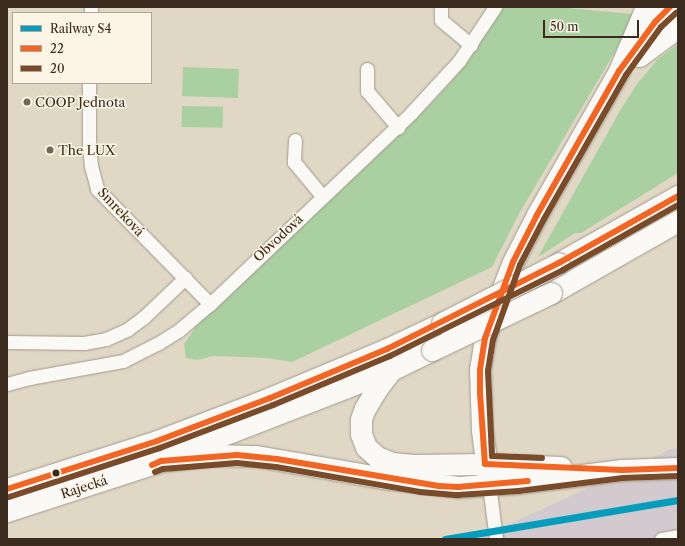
<!DOCTYPE html>
<meta charset="utf-8">
<style>
body{margin:0}
#map{position:relative;width:685px;height:546px;overflow:hidden;background:#e0d8c5;font-family:"Libre Caslon Text",serif}
div>[style]{position:absolute}
.industrial>*{inset:0;background:#d3cacf}
.green>*{inset:0;background:#aacfa1;transform-origin:0 0}
.roads{filter:drop-shadow(0 0 1px #a19a8e) drop-shadow(0 0 1px #a19a8e)}
.street>*{height:13px;margin:-6.5px;padding:0 6.5px;transform-origin:6.5px;border-radius:6.5px;background:#faf9f6}
.primary>*{height:21px;margin:-10.5px;padding:0 10.5px;transform-origin:10.5px;border-radius:10.5px;background:#faf9f6}
.bridges{filter:drop-shadow(0 0 1px #a19a8e) drop-shadow(0 0 1px #a19a8e)}
.primary-bridge>*{height:21px;margin:-10.5px;padding:0 10.5px;transform-origin:10.5px;border-radius:10.5px;background:#faf9f6}
.bus-1>*{height:6px;margin:-3px;padding:0 3px;transform-origin:3px;border-radius:3px;background:#f26522}
.bus-2>*{height:6px;margin:-3px;padding:0 3px;transform-origin:3px;border-radius:3px;background:#7a4b2a}
.rail-1>*{height:7px;margin:-3.5px;padding:0 3.5px;transform-origin:3.5px;border-radius:3.5px;background:#069cbc}
.dots>*{width:11px;height:11px;translate:-50% -50%;box-sizing:border-box;border:2px solid #fcf5e5;border-radius:50%}
span{translate:-50% -50%;white-space:nowrap;text-align:center;line-height:1.15;-webkit-text-stroke:3px #fcf5e5;paint-order:stroke}
.poi-label{font-size:13px;color:#3b2a1e}
.left{translate:0 -50%;text-align:left}
.street-label{font-size:13px;color:#3b2a1e}
.frame{position:absolute;inset:0;border:8px solid #3b2a1e;pointer-events:none}
.legend{position:absolute;left:12px;top:12px;width:140px;height:72px;box-sizing:border-box;background:#fcf5e5;border:1px solid #afa495;margin:0;padding:5px 7px;list-style:none;font-size:12px;color:#3b2a1e}
.legend li{display:flex;align-items:center;gap:8px;height:20px}
.legend b{width:20px;border:1px solid #afa495}
.scale{position:absolute;left:543px;top:20px;width:96px;height:18px;box-sizing:border-box;border:2px solid #3b2a1e;border-top:0;padding-left:5px;font-size:12px;line-height:14px;white-space:nowrap;color:#3b2a1e;-webkit-text-stroke:3px #fcf5e5;paint-order:stroke}
</style>
<div id="map">
<div class="industrial">
<div style="clip-path:polygon(678px 448px,678px 539px,478px 539px,671px 449px)"></div>
</div>
<div class="green">
<div style="clip-path:polygon(504px 7px,556px 7px,633px 14px,633px 19px,613px 55px,520px 212px,492px 267px,292px 362px,266px 358px,213px 356px,197px 360px,186px 358px,184px 344px,197px 325px,435px 100px,457px 75px)"></div>
<div style="clip-path:polygon(678px 44px,678px 173px,581px 233px,575px 233px,538px 257px,621px 109px,637px 84px,657px 60px)"></div>
<div style="left:183px;top:67px;width:56px;height:29px;rotate:2deg"></div>
<div style="left:182px;top:106px;width:41px;height:21px;rotate:1deg"></div>
</div>
<div class="roads">
<div class="street">
<div style="left:441px;top:7px;width:13px;rotate:90deg"></div>
<div style="left:441px;top:20px;width:39px;rotate:40deg"></div>
<div style="left:91px;top:13px;width:6px;rotate:-90deg"></div>
<div style="left:367px;top:69px;width:22px;rotate:90deg"></div>
<div style="left:367px;top:91px;width:48px;rotate:49.3deg"></div>
<div style="left:89px;top:83px;width:61px;rotate:90deg"></div>
<div style="left:89px;top:144px;width:22px;rotate:85deg"></div>
<div style="left:91px;top:166px;width:24px;rotate:75deg"></div>
<div style="left:97px;top:189px;width:161px;rotate:45.5deg"></div>
<div style="left:295px;top:140px;width:22px;rotate:93deg"></div>
<div style="left:294px;top:162px;width:45px;rotate:50.4deg"></div>
<div style="left:7px;top:342px;width:77px;rotate:0.7deg"></div>
<div style="left:84px;top:343px;width:22px;rotate:-10deg"></div>
<div style="left:106px;top:339px;width:24px;rotate:-24deg"></div>
<div style="left:128px;top:329px;width:20px;rotate:-37deg"></div>
<div style="left:144px;top:317px;width:57px;rotate:-43.6deg"></div>
<div style="left:7px;top:384px;width:23px;rotate:-15deg"></div>
<div style="left:29px;top:378px;width:96px;rotate:-10.3deg"></div>
<div style="left:123px;top:361px;width:38px;rotate:-27deg"></div>
<div style="left:157px;top:344px;width:25px;rotate:-32deg"></div>
<div style="left:178px;top:331px;width:42px;rotate:-40.2deg"></div>
<div style="left:210px;top:304px;width:277px;rotate:-43.5deg"></div>
<div style="left:411px;top:113px;width:71px;rotate:-47.3deg"></div>
<div style="left:459px;top:61px;width:65px;rotate:-56.3deg"></div>
<div style="left:489px;top:485px;width:54px;rotate:82.6deg"></div>
<div style="left:661px;top:539px;width:17px;rotate:-10deg"></div>
</div>
<div class="primary">
<div style="left:640px;top:43px;width:26px;rotate:-54deg"></div>
<div style="left:655px;top:22px;width:21px;rotate:-45deg"></div>
<div style="left:639px;top:56px;width:49px;rotate:-36.6deg"></div>
<div style="left:559px;top:263px;width:137px;rotate:-29.4deg"></div>
<div style="left:551px;top:293px;width:146px;rotate:-29.6deg"></div>
<div style="left:391px;top:370px;width:25px;rotate:127deg"></div>
<div style="left:376px;top:390px;width:21px;rotate:121deg"></div>
<div style="left:365px;top:408px;width:12px;rotate:110deg"></div>
<div style="left:361px;top:419px;width:15px;rotate:90deg"></div>
<div style="left:361px;top:434px;width:14px;rotate:69deg"></div>
<div style="left:366px;top:447px;width:15px;rotate:42deg"></div>
<div style="left:377px;top:457px;width:16px;rotate:22deg"></div>
<div style="left:392px;top:463px;width:24px;rotate:5deg"></div>
<div style="left:416px;top:465px;width:69px;rotate:-0.8deg"></div>
<div style="left:485px;top:464px;width:76px;rotate:2.3deg"></div>
<div style="left:161px;top:461px;width:57px;rotate:-6deg"></div>
<div style="left:218px;top:455px;width:38px;rotate:2deg"></div>
<div style="left:256px;top:456px;width:129px;rotate:9.8deg"></div>
<div style="left:383px;top:478px;width:76px;rotate:6.8deg"></div>
<div style="left:458px;top:487px;width:60px;rotate:-3.8deg"></div>
<div style="left:518px;top:483px;width:105px;rotate:-7.1deg"></div>
<div style="left:622px;top:470px;width:56px;rotate:-2deg"></div>
<div style="left:489px;top:485px;width:55px;rotate:-97.3deg"></div>
<div style="left:482px;top:430px;width:60px;rotate:-91.9deg"></div>
<div style="left:480px;top:370px;width:32px;rotate:-81deg"></div>
<div style="left:485px;top:338px;width:35px;rotate:-72deg"></div>
<div style="left:496px;top:305px;width:46px;rotate:-68.4deg"></div>
<div style="left:513px;top:262px;width:53px;rotate:-62.9deg"></div>
<div style="left:537px;top:215px;width:166px;rotate:-60.3deg"></div>
<div style="left:619px;top:71px;width:69px;rotate:-67.1deg"></div>
<div style="left:7px;top:489px;width:157px;rotate:-17.7deg"></div>
<div style="left:157px;top:441px;width:121px;rotate:-20.8deg"></div>
<div style="left:270px;top:398px;width:127px;rotate:-22.7deg"></div>
<div style="left:387px;top:349px;width:61px;rotate:-25.3deg"></div>
<div style="left:7px;top:511px;width:162px;rotate:-18deg"></div>
<div style="left:161px;top:461px;width:43px;rotate:-23.6deg"></div>
<div style="left:200px;top:444px;width:205px;rotate:-21.2deg"></div>
<div style="left:391px;top:370px;width:46px;rotate:-26deg"></div>
</div>
</div>
<div class="bridges">
<div class="primary-bridge">
<div style="left:442px;top:323px;width:131px;rotate:-27.1deg"></div>
<div style="left:432px;top:350px;width:132px;rotate:-25.6deg"></div>
</div>
</div>
<div class="bus-1">
<div style="left:670px;top:7px;width:21px;rotate:135deg"></div>
<div style="left:655px;top:22px;width:61px;rotate:126.3deg"></div>
<div style="left:619px;top:71px;width:166px;rotate:119.7deg"></div>
<div style="left:537px;top:215px;width:53px;rotate:117.1deg"></div>
<div style="left:513px;top:262px;width:81px;rotate:110.2deg"></div>
<div style="left:485px;top:338px;width:32px;rotate:99deg"></div>
<div style="left:480px;top:370px;width:23px;rotate:90deg"></div>
<div style="left:480px;top:393px;width:71px;rotate:86deg"></div>
<div style="left:485px;top:464px;width:137px;rotate:2.5deg"></div>
<div style="left:622px;top:470px;width:56px;rotate:-2deg"></div>
<div style="left:152px;top:465px;width:10px;rotate:-24deg"></div>
<div style="left:161px;top:461px;width:76px;rotate:-4.5deg"></div>
<div style="left:237px;top:455px;width:40px;rotate:5.7deg"></div>
<div style="left:277px;top:459px;width:164px;rotate:9.5deg"></div>
<div style="left:439px;top:486px;width:19px;rotate:3deg"></div>
<div style="left:458px;top:487px;width:70px;rotate:-4.9deg"></div>
<div style="left:7px;top:489px;width:157px;rotate:-17.7deg"></div>
<div style="left:157px;top:441px;width:121px;rotate:-20.8deg"></div>
<div style="left:270px;top:398px;width:127px;rotate:-22.7deg"></div>
<div style="left:387px;top:349px;width:192px;rotate:-26.6deg"></div>
<div style="left:559px;top:263px;width:137px;rotate:-29.4deg"></div>
</div>
<div class="bus-2">
<div style="left:542px;top:458px;width:50px;rotate:-177.7deg"></div>
<div style="left:492px;top:456px;width:85px;rotate:-92.7deg"></div>
<div style="left:488px;top:371px;width:31px;rotate:-81deg"></div>
<div style="left:493px;top:340px;width:80px;rotate:-70.2deg"></div>
<div style="left:520px;top:265px;width:52px;rotate:-62.4deg"></div>
<div style="left:544px;top:219px;width:166px;rotate:-60.3deg"></div>
<div style="left:626px;top:75px;width:59px;rotate:-53.9deg"></div>
<div style="left:661px;top:27px;width:21px;rotate:-43deg"></div>
<div style="left:155px;top:472px;width:9px;rotate:-21deg"></div>
<div style="left:163px;top:469px;width:74px;rotate:-4.6deg"></div>
<div style="left:237px;top:463px;width:39px;rotate:6deg"></div>
<div style="left:276px;top:467px;width:146px;rotate:9.8deg"></div>
<div style="left:420px;top:492px;width:38px;rotate:5deg"></div>
<div style="left:458px;top:495px;width:61px;rotate:-3.8deg"></div>
<div style="left:519px;top:491px;width:105px;rotate:-7.1deg"></div>
<div style="left:623px;top:478px;width:55px;rotate:-2.1deg"></div>
<div style="left:9px;top:497px;width:159px;rotate:-18deg"></div>
<div style="left:160px;top:448px;width:121px;rotate:-20.8deg"></div>
<div style="left:273px;top:405px;width:127px;rotate:-22.7deg"></div>
<div style="left:390px;top:356px;width:193px;rotate:-26.4deg"></div>
<div style="left:563px;top:270px;width:132px;rotate:-29.5deg"></div>
</div>
<div class="rail-1">
<div style="left:445px;top:539px;width:236px;rotate:-9.5deg"></div>
</div>
<div class="dots">
<div style="left:27px;top:102px;background:#756758"></div>
<div style="left:50px;top:150px;background:#756758"></div>
<div style="left:56px;top:473px;background:#3b2a1e"></div>
</div>
<div class="poi-label">
<span class="left" style="left:35px;top:102px">COOP Jednota</span>
<span class="left" style="left:58px;top:150px">The LUX</span>
</div>
<div class="street-label">
<span style="left:121px;top:212px;rotate:47deg">Smreková</span>
<span style="left:278px;top:238px;rotate:-43deg">Obvodová</span>
<span style="left:84px;top:487px;rotate:-18deg">Rajecká</span>
</div>
<div class="frame"></div>
<ul class="legend">
<li><b style="height:5px;background:#069cbc"></b>Railway S4</li>
<li><b style="height:5px;background:#f26522"></b>22</li>
<li><b style="height:5px;background:#7a4b2a"></b>20</li>
</ul>
<div class="scale">50 m</div>
</div>
